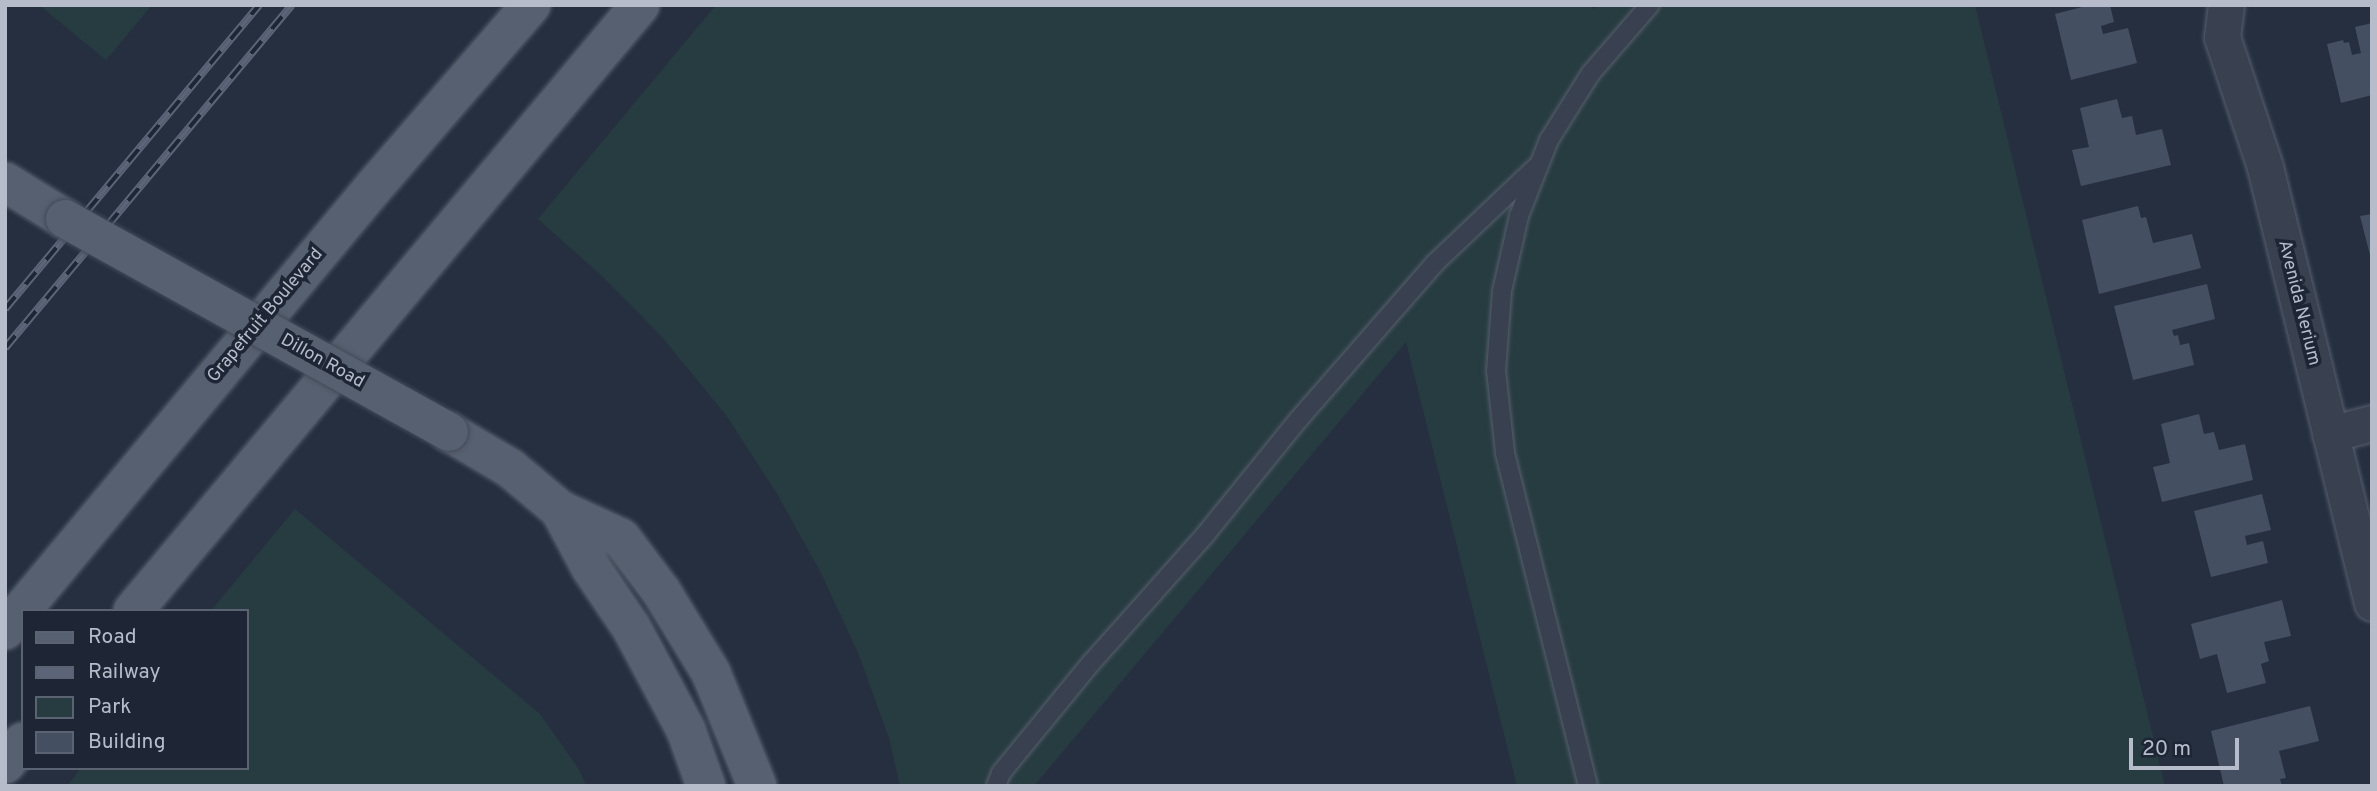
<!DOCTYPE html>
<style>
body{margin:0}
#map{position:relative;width:2377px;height:791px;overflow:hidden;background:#252f40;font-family:Overpass,sans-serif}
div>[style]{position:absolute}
.green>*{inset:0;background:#273c41}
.building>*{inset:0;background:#444f62}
.roads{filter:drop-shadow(0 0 2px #575f6d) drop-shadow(0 0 2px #575f6d)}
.lane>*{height:18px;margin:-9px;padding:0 9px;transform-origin:9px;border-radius:9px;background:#394150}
.street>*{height:35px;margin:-17.5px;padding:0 17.5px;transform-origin:17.5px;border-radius:17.5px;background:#394150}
.primary>*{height:38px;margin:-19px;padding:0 19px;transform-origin:19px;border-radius:19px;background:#576070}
.rail>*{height:8px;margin-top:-4px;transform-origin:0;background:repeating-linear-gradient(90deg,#1e2635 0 16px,#5b6577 0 32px);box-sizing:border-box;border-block:2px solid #5b6577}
.bridges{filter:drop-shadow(0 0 2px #434a59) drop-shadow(0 0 2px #434a59)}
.primary-bridge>*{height:38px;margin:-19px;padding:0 19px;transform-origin:19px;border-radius:19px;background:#576070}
span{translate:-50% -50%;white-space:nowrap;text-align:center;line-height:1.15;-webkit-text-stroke:7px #1e2635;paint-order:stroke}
.street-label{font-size:18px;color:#b6bcca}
.frame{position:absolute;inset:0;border:7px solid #b6bcca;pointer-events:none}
.legend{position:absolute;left:21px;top:609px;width:228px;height:161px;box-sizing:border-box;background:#1e2635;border:2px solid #5b6271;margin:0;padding:9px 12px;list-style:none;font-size:21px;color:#b6bcca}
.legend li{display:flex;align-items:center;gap:14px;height:35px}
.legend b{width:35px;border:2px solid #5b6271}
.scale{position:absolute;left:2129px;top:738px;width:110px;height:32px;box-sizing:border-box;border:4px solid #b6bcca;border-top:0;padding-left:9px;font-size:21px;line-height:24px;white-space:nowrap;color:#b6bcca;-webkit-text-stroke:5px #1e2635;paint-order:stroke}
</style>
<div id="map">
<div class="green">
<div style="clip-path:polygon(39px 5px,152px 5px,106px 60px)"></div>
<div style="clip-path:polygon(716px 5px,1589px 5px,1594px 9px,1598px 5px,1975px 5px,2165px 786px,1517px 786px,1406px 342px,1034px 786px,900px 786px,889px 738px,859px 655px,821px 573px,776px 492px,726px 415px,662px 337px,603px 277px,538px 219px)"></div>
<div style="clip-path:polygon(295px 509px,540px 714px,580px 771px,586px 786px,67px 786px,81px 768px,247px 768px,247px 611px,211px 611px)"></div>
</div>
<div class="building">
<div style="clip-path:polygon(2090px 5px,2110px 5px,2114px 22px,2101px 26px,2103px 34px,2128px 28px,2137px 63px,2071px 80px,2055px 14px)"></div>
<div style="clip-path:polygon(2372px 23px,2372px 95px,2341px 103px,2327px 44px,2343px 40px,2344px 43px,2349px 42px,2352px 55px,2361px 53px,2355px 27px)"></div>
<div style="clip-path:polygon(2117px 99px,2122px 118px,2132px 116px,2136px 135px,2162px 129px,2171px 165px,2081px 186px,2072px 150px,2089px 147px,2080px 108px)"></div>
<div style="clip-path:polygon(2138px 206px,2141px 218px,2146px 217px,2153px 243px,2192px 234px,2201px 268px,2099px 294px,2082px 220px)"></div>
<div style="clip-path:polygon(2372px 214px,2372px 259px,2371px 259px,2360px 216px)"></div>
<div style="clip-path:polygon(2207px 284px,2215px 319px,2172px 330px,2174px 336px,2178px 335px,2180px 345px,2189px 343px,2194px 365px,2133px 380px,2114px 306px)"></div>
<div style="clip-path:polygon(2199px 414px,2204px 434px,2214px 432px,2219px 450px,2245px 444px,2253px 480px,2162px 502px,2153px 467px,2170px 463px,2161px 424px)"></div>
<div style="clip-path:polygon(2262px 494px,2271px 530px,2245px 536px,2247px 545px,2263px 541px,2268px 563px,2211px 577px,2194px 511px)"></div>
<div style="clip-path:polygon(2282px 600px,2291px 636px,2264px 642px,2269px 661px,2261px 664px,2266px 683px,2227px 693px,2217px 654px,2200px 659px,2191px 624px)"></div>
<div style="clip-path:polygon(2310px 706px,2319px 741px,2279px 751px,2286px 778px,2280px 779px,2282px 786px,2224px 786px,2211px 731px)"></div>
</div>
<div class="roads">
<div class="lane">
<div style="left:996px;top:786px;width:14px;rotate:-69deg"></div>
<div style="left:1001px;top:773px;width:144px;rotate:-50.7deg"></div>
<div style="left:1092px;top:662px;width:170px;rotate:-48.3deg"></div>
<div style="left:1205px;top:535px;width:149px;rotate:-51deg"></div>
<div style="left:1299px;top:419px;width:207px;rotate:-48.9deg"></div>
<div style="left:1435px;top:263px;width:139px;rotate:-43.5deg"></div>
<div style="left:1588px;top:786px;width:344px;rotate:-104deg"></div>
<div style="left:1505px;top:452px;width:81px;rotate:-96.3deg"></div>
<div style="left:1496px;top:371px;width:80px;rotate:-85.7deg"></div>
<div style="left:1502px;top:291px;width:77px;rotate:-77.2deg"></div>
<div style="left:1519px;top:216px;width:82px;rotate:-68.5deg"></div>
<div style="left:1549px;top:140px;width:79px;rotate:-57.9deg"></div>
<div style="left:1591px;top:73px;width:90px;rotate:-49.1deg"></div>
</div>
<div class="street">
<div style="left:2226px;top:5px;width:32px;rotate:97deg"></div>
<div style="left:2222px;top:37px;width:137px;rotate:71.7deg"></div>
<div style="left:2265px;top:167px;width:449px;rotate:76.2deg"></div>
<div style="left:2330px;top:434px;width:43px;rotate:-14.7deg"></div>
</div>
<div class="primary">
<div style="left:5px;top:182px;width:70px;rotate:31.7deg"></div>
<div style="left:449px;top:432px;width:71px;rotate:30.5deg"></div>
<div style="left:510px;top:468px;width:65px;rotate:40deg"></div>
<div style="left:560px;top:510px;width:67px;rotate:24.7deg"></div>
<div style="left:621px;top:538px;width:66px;rotate:53deg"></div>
<div style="left:661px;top:591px;width:96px;rotate:58.6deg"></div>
<div style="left:711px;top:673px;width:122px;rotate:67.8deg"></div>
<div style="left:560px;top:510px;width:66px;rotate:61.9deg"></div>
<div style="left:591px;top:568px;width:71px;rotate:55.9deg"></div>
<div style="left:631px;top:627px;width:117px;rotate:61.9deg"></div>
<div style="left:686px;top:730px;width:59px;rotate:70.3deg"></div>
<div style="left:133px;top:611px;width:790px;rotate:-50.08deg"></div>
<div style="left:5px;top:630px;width:575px;rotate:-50.22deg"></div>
<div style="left:373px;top:188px;width:242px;rotate:-49.2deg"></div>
<div style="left:5px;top:764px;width:28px;rotate:-51deg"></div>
</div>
</div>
<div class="rail">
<div style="left:5px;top:309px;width:396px;rotate:-50.1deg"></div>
<div style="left:5px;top:348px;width:447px;rotate:-50.1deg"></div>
</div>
<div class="bridges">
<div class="primary-bridge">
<div style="left:65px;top:219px;width:439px;rotate:29deg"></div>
</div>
</div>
<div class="street-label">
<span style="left:2298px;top:303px;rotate:76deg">Avenida Nerium</span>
<span style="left:266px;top:316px;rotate:-50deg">Grapefruit Boulevard</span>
<span style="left:322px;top:362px;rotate:29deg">Dillon Road</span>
</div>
<div class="frame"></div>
<ul class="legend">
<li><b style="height:9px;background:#576070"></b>Road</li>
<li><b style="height:9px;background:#5b6577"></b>Railway</li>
<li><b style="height:19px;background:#273c41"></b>Park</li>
<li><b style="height:19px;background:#444f62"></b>Building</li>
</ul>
<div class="scale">20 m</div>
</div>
